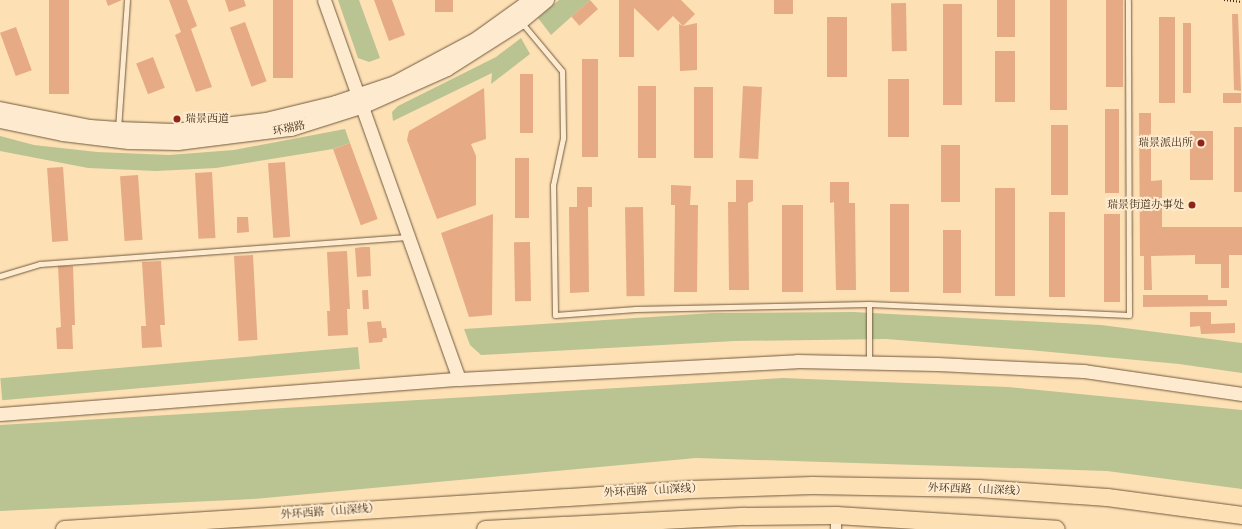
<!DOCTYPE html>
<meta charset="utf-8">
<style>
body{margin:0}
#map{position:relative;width:1242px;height:529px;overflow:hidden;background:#fee0b5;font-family:Alegreya,"Noto Serif SC",serif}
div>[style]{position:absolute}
.green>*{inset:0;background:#bac392;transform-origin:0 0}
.building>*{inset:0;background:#e6aa85;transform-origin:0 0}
.path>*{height:2px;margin-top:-1px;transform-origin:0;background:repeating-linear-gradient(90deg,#3f2d16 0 1px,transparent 0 3px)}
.roads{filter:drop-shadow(0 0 1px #6f5a3e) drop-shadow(0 0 1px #6f5a3e)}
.service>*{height:5px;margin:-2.5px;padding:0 2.5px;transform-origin:2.5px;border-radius:2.5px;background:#feebcf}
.minor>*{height:10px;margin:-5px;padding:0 5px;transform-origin:5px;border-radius:5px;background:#feebcf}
.tertiary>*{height:13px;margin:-6.5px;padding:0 6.5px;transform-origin:6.5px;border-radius:6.5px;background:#feebcf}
.secondary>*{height:14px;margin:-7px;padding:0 7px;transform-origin:7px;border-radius:7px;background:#feebcf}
.trunk>*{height:17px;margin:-8.5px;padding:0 8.5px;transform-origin:8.5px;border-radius:8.5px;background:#fee0b5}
.dots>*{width:11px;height:11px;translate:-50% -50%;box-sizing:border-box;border:2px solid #feebcf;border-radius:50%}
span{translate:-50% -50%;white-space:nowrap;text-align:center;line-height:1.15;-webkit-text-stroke:4px #feebcf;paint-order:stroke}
.poi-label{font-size:11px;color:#3f2d16}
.left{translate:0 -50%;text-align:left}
.right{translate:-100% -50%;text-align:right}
.street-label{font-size:11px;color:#3f2d16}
</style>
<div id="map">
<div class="green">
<div style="clip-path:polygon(338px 0,359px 0,380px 58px,369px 62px,358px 58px)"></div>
<div style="clip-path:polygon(559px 0,590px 0,551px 35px,538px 18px)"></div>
<div style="clip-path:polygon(521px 38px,530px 54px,491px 84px,492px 73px,393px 121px,392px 112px,398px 106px,496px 57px)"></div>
<div style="clip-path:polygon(345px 129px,350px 143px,333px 149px,216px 168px,156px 171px,88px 168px,0 151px,0 136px,34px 145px,97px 152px,169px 155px,234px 150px)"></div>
<div style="clip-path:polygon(853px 312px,1101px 325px,1242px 343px,1242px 373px,1179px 364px,1029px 350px,886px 339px,735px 341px,481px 355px,470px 345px,464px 329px,713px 313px)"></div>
<div style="left:358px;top:347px;width:22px;height:359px;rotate:85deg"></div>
<div style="clip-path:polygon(783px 378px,1008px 387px,1242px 410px,1242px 489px,1107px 471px,696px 458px,253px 499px,0 511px,0 425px)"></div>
</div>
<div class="building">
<div style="left:49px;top:0;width:20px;height:94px"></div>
<div style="clip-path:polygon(106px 0,122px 0,108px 6px)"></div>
<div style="clip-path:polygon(169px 0,187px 0,197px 26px,191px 29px,212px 87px,196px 92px,175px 35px,181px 32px)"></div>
<div style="clip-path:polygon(225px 0,244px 0,246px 6px,229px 12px)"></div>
<div style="left:273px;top:0;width:20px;height:78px"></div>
<div style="clip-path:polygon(374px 0,392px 0,405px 35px,389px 41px)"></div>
<div style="left:435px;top:0;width:18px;height:12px"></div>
<div style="left:590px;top:0;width:12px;height:25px;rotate:48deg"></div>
<div style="clip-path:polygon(619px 0,681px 0,695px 14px,683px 26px,673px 16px,658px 31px,634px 8px,634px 57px,619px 57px)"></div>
<div style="left:774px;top:0;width:19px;height:14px"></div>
<div style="left:997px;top:0;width:18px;height:37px"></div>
<div style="left:1050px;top:0;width:17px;height:110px"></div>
<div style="left:1106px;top:0;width:17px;height:87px"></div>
<div style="left:906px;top:3px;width:48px;height:15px;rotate:89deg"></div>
<div style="left:962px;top:4px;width:101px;height:19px;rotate:90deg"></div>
<div style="clip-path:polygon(1232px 14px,1238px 14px,1241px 91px,1234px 90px)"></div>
<div style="left:827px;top:17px;width:20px;height:60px"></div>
<div style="left:1159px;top:17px;width:16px;height:86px"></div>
<div style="left:245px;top:22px;width:63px;height:16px;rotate:70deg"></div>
<div style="clip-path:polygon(697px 23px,697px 70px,680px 71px,679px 24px,683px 26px)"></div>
<div style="left:1183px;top:23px;width:8px;height:70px"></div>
<div style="left:16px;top:27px;width:46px;height:17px;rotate:70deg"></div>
<div style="left:995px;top:51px;width:20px;height:51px"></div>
<div style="left:153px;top:57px;width:33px;height:18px;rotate:69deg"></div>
<div style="left:582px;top:59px;width:16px;height:98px"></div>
<div style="left:520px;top:74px;width:13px;height:59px"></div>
<div style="left:888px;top:79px;width:21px;height:58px"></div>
<div style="left:638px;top:86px;width:18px;height:72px"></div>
<div style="left:743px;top:86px;width:19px;height:72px;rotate:3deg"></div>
<div style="left:694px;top:87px;width:19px;height:71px"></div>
<div style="clip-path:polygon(484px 88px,486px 139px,471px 144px,476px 156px,476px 205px,437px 219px,407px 140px,409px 131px)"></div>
<div style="left:1223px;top:93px;width:18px;height:10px"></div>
<div style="left:1105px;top:109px;width:14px;height:84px"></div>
<div style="clip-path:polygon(1139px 113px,1151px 113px,1151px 181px,1162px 180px,1162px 227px,1242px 227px,1242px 255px,1229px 255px,1229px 288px,1221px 288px,1221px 264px,1195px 264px,1195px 255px,1151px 256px,1152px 290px,1144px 290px,1144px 256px,1140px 256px)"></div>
<div style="left:1051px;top:125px;width:17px;height:70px"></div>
<div style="left:1234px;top:127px;width:8px;height:65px"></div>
<div style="left:1190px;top:131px;width:23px;height:49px"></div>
<div style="left:350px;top:143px;width:81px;height:18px;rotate:70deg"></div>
<div style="left:941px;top:145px;width:19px;height:57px"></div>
<div style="left:515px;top:158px;width:14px;height:60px"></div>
<div style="left:285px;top:162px;width:75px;height:17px;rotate:86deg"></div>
<div style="left:63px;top:167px;width:74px;height:16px;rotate:86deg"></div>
<div style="left:212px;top:172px;width:66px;height:17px;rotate:87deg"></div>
<div style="left:138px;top:175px;width:65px;height:18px;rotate:86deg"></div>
<div style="clip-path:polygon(736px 180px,753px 180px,753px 201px,748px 203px,749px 290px,729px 290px,728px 202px,736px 202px)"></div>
<div style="clip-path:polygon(830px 182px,849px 182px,849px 203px,855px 203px,856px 290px,836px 290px,834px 202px,830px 203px)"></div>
<div style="clip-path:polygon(671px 185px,691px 186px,690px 205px,698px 205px,697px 292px,674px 292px,675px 205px,671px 205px)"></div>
<div style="clip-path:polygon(577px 187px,592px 187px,592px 207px,588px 207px,589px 292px,570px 293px,569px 207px,577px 207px)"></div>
<div style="left:995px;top:188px;width:20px;height:108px"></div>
<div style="left:890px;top:204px;width:19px;height:88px"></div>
<div style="left:782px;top:205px;width:21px;height:87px"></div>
<div style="left:643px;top:207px;width:89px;height:18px;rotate:89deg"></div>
<div style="left:1049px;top:212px;width:16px;height:85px"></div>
<div style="clip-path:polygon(493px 214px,492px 315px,469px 317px,441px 233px)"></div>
<div style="left:1104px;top:214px;width:16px;height:88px"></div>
<div style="clip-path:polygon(237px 217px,248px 217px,249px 232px,237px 233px)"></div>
<div style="left:943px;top:230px;width:18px;height:63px"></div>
<div style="left:530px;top:242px;width:59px;height:16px;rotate:89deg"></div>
<div style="clip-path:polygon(363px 247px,370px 247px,371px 276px,357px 277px,355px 248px)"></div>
<div style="clip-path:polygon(347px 251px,350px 309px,347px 309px,348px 335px,328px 336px,327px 311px,330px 311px,327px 252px)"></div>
<div style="left:253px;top:255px;width:85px;height:19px;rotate:87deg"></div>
<div style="clip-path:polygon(161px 261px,165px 325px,160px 325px,162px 347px,142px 348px,141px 326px,146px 326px,142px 262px)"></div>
<div style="clip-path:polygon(58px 266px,73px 266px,75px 325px,72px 325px,73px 349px,57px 349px,56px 328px,61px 327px)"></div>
<div style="left:368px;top:290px;width:19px;height:6px;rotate:87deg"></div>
<div style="clip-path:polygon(1143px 295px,1208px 295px,1208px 300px,1227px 300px,1227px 306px,1143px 307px)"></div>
<div style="clip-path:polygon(1190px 312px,1211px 312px,1211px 324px,1235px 323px,1235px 333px,1201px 334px,1200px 326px,1190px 327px)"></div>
<div style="clip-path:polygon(381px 321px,382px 328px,386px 328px,387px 338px,383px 338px,382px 342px,369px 343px,367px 322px)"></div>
</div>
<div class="path">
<div style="left:1224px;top:0;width:18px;rotate:6deg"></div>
</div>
<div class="roads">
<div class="service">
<div style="left:522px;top:23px;width:62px;rotate:50.2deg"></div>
<div style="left:562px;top:71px;width:67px;rotate:89.1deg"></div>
<div style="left:563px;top:138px;width:48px;rotate:102deg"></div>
<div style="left:553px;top:185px;width:130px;rotate:89.1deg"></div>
<div style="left:555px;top:315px;width:81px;rotate:-4.2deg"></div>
<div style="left:636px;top:309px;width:233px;rotate:-1.2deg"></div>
<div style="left:869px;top:304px;width:260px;rotate:2.4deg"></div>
<div style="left:1129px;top:315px;width:315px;rotate:-90.2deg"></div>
<div style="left:118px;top:129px;width:129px;rotate:-86deg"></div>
<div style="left:0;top:276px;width:42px;rotate:-16.7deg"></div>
<div style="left:40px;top:264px;width:368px;rotate:-4.2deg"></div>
<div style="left:869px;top:363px;width:59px;rotate:-90deg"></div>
</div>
<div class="minor">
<div style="left:836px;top:515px;width:14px;rotate:90deg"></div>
</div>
<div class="tertiary">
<div style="left:324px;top:0;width:402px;rotate:70.4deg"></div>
<div style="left:0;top:414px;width:460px;rotate:-4.4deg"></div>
<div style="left:459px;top:379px;width:338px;rotate:-3deg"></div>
<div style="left:797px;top:361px;width:140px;rotate:1.2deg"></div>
<div style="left:937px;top:364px;width:147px;rotate:2.7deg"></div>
<div style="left:1084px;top:371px;width:160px;rotate:8.3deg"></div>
</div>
<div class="secondary">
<div style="left:0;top:109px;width:92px;rotate:11.3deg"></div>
<div style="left:90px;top:127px;width:28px;rotate:4deg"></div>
<div style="left:118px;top:129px;width:56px;rotate:2deg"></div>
<div style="left:174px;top:131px;width:93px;rotate:-6.8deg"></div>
<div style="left:266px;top:120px;width:72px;rotate:-13.7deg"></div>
<div style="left:336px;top:103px;width:62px;rotate:-18.7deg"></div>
<div style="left:395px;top:83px;width:93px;rotate:-28.2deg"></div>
<div style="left:477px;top:39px;width:67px;rotate:-35.8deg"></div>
<div style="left:0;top:121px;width:64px;rotate:11.7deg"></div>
<div style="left:63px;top:134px;width:66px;rotate:6.9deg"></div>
<div style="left:129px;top:142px;width:49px;rotate:1.2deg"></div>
<div style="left:178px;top:143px;width:114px;rotate:-7.1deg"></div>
<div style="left:291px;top:129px;width:77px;rotate:-17.5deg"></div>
<div style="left:364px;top:106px;width:91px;rotate:-24deg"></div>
<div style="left:447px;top:69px;width:88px;rotate:-32.4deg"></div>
<div style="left:521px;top:22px;width:34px;rotate:-40deg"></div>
</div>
<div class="trunk">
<div style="left:64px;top:529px;width:629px;rotate:-3.64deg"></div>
<div style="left:692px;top:489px;width:120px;rotate:-1.9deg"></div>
<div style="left:812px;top:485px;width:166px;rotate:1deg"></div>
<div style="left:978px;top:488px;width:129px;rotate:4deg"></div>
<div style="left:1107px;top:497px;width:136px;rotate:7.6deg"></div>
<div style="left:485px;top:529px;width:260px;rotate:-2.9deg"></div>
<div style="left:745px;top:516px;width:91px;rotate:-0.6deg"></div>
<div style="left:836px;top:515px;width:220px;rotate:3.6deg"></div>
</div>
</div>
<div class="dots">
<div style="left:177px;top:119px;background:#8f2418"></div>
<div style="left:1201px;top:143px;background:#8f2418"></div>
<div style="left:1192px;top:205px;background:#8f2418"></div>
</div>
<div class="poi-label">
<span class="left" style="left:185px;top:119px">瑞景西道</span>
<span class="right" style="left:1193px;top:143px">瑞景派出所</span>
<span class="right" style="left:1184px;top:205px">瑞景街道办事处</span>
</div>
<div class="street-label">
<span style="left:289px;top:129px;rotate:-12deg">环瑞路</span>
<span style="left:977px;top:490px;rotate:2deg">外环西路（山深线）</span>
<span style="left:653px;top:491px;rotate:-3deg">外环西路（山深线）</span>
<span style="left:330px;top:512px;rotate:-4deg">外环西路（山深线）</span>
</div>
</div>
